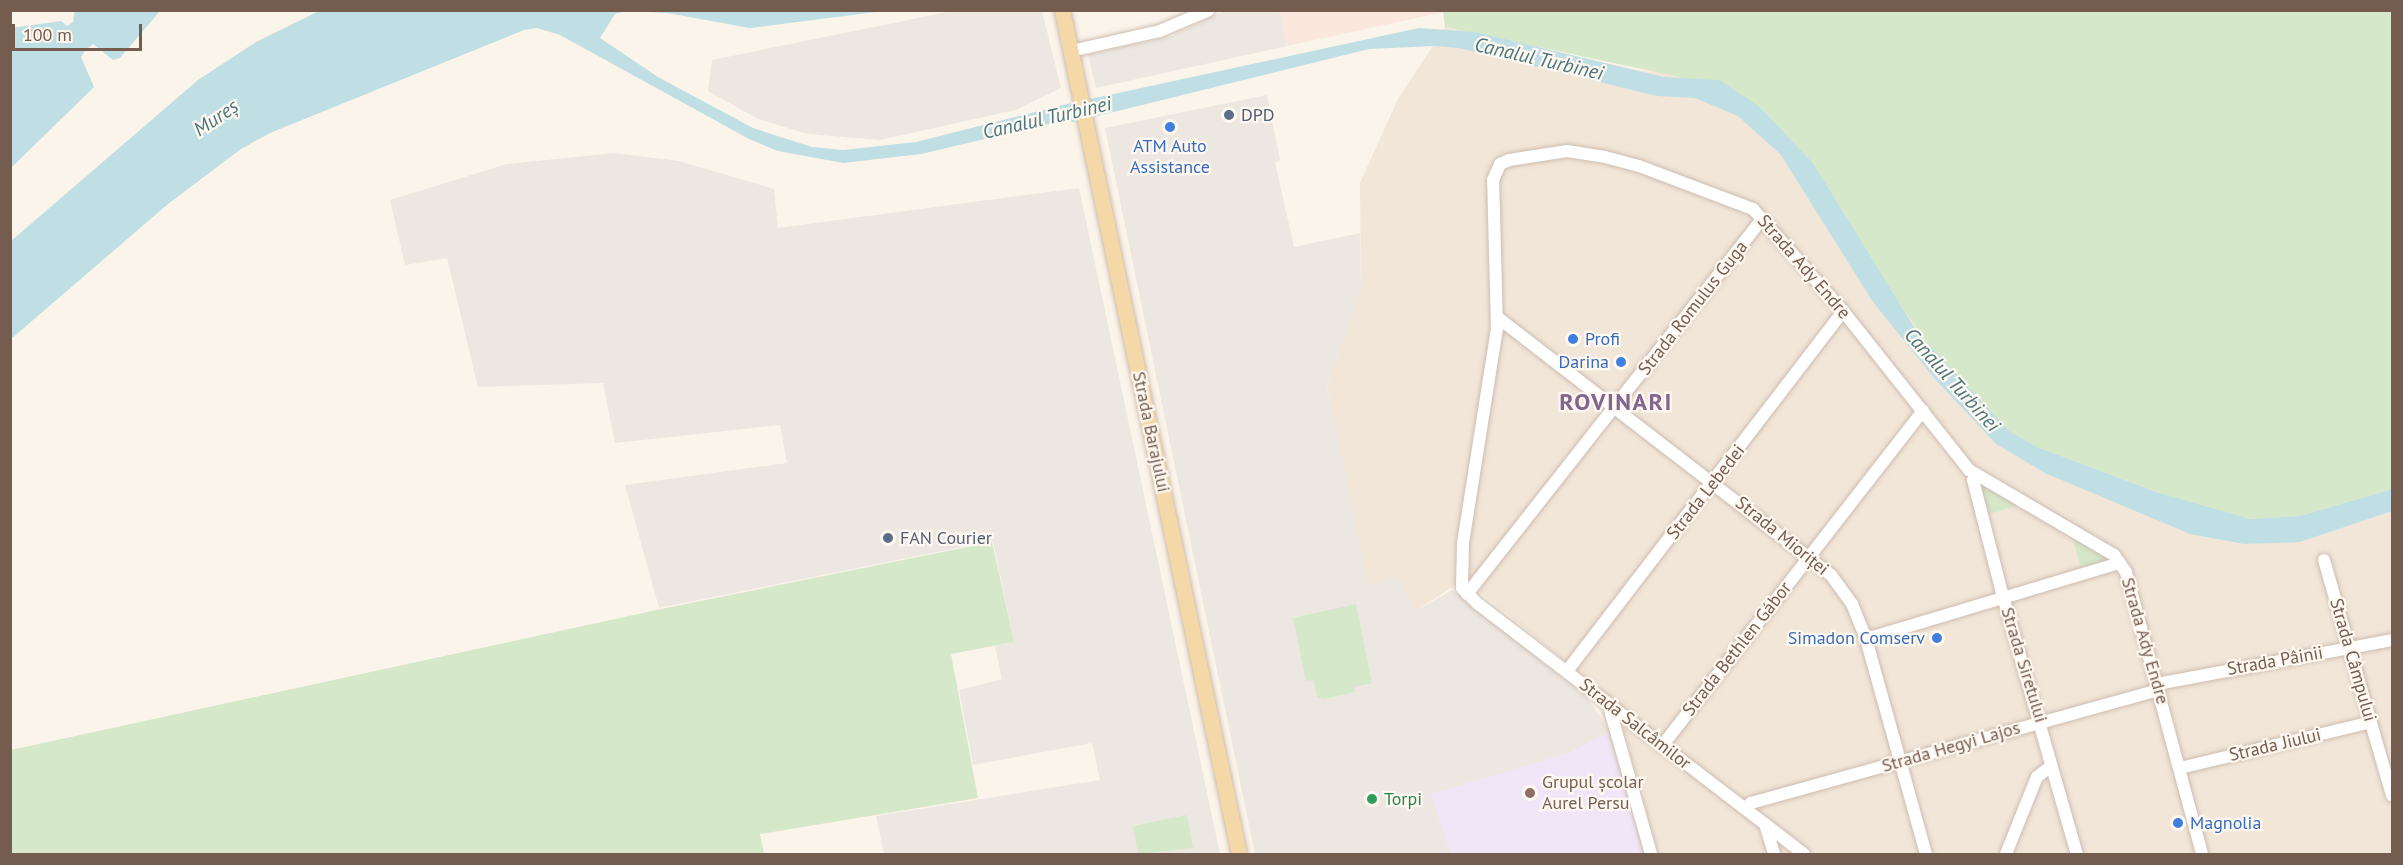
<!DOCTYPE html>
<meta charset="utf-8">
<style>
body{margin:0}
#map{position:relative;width:2403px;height:865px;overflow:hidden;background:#fbf4ea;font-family:"PT Sans",sans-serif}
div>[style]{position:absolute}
.residential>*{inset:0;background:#f2e6d9}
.commercial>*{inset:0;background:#fae7de}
.industrial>*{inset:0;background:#ede7e2}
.education>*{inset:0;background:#f1e6f8}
.green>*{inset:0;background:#d5e8c9}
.water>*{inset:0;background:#bfdfe4}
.roads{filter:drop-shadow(0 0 2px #cdbdb0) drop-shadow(0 0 2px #cdbdb0)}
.minor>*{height:12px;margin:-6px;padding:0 6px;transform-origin:6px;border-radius:6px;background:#fff}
.major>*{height:15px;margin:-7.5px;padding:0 7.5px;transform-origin:7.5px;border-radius:7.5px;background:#f4d8a7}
.dots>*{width:16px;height:16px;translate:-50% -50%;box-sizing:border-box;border:3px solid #fef8f0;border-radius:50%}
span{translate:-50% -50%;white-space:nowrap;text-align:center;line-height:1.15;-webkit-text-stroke:4.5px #fef8f0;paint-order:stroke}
.service-label{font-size:18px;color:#4e5e75}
.left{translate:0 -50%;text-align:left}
.shop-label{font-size:18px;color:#366cbe}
.right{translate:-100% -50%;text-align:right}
.street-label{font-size:18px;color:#745c4f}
.education-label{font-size:18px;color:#785e54}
.leisure-label{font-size:18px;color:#27864d}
.water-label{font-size:20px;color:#47767f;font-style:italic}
.district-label{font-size:24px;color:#826690;font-weight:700;letter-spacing:1.5px}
.frame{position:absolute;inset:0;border:12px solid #745c4f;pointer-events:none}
.scale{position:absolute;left:12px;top:24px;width:130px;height:27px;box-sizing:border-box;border:3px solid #745c4f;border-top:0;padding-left:8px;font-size:18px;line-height:21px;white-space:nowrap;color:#745c4f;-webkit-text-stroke:4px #fef8f0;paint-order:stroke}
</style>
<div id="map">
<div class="residential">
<div style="clip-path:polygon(1445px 27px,1637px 70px,1719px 80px,1872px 259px,1965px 387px,2009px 431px,2327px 510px,2392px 489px,2392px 854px,1658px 854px,1624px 732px,1620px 705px,1464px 579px,1416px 611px,1368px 586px,1327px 386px,1361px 290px,1360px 183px,1398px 99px)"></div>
</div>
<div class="commercial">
<div style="clip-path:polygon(1279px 11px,1449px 11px,1287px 46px)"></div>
</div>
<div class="industrial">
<div style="clip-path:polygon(957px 10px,1042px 11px,1061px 88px,1016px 110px,880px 140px,808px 134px,758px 119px,708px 91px,712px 60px)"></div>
<div style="clip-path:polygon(1226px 10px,1279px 11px,1287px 46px,1096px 88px,1088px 55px,1172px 36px)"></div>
<div style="clip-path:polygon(1267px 95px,1280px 160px,1275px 162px,1294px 247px,1360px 233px,1361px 290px,1327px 386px,1368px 585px,1397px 577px,1416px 611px,1452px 590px,1587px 698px,1611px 732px,1645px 854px,1255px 854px,1105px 128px)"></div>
<div style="clip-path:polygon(614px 153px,679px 161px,774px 189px,778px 228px,1079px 188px,1220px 854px,884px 854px,876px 816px,1100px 780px,1092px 743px,973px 765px,959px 690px,1002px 679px,995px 646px,1014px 642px,993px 541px,659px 608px,625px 485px,787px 463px,780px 425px,615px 443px,603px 383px,478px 387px,447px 258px,405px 265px,390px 200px,507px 164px)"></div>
</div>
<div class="education">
<div style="clip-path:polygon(1608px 733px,1643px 854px,1451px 854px,1431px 794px,1569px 753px)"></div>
</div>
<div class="green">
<div style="clip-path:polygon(1443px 11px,2392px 11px,2392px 489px,2300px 516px,2250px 519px,2198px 507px,2037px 447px,2009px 431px,1991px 415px,1939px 359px,1892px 293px,1813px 163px,1760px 107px,1679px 77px,1445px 27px)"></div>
<div style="clip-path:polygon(1980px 483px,2023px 504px,1989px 514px)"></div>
<div style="clip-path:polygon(2070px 529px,2112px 559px,2081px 568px)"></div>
<div style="clip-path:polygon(992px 542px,1014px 642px,951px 654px,978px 798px,760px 834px,764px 854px,11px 854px,11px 750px,661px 609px)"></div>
<div style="clip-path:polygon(1356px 604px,1372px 683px,1354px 687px,1355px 692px,1323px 699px,1317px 697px,1314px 680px,1306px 681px,1293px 618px)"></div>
<div style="clip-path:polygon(1187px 815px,1193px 848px,1138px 854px,1133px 826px)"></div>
</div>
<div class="water">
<div style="clip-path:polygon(75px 10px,160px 11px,120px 58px,113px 60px,93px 44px,84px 52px,81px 57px,94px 87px,11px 168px,11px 28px,61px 21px,67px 26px,73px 22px)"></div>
<div style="clip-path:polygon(319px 11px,884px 11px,750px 28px,667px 13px,626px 11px,615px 14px,600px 38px,658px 77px,753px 128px,812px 147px,843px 150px,916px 142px,1058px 106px,1419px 28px,1475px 32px,1664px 77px,1719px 80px,1760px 107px,1813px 163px,1917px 332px,2009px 431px,2037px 447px,2159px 493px,2250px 519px,2300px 516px,2392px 489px,2392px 511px,2300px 542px,2244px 544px,2190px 534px,2045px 473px,1996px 444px,1935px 379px,1873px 302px,1781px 155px,1738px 116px,1695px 98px,1657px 96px,1459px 48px,1434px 46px,1369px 49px,1073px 122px,1057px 122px,921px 154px,843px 163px,778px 151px,749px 139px,560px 35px,537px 28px,524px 30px,270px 133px,241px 149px,168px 204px,11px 339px,11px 241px,198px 80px,256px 42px)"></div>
</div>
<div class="roads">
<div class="minor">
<div style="left:1071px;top:51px;width:91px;rotate:-12.7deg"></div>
<div style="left:1160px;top:31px;width:53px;rotate:-23.2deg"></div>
<div style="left:1497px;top:317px;width:422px;rotate:37.7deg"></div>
<div style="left:1831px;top:575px;width:36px;rotate:54deg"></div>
<div style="left:1852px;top:604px;width:38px;rotate:68deg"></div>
<div style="left:1866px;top:639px;width:223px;rotate:74.4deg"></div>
<div style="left:1975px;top:475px;width:5px;rotate:112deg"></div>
<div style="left:1973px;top:480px;width:117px;rotate:75.6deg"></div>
<div style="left:2002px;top:593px;width:272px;rotate:74deg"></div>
<div style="left:2324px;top:560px;width:245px;rotate:73.9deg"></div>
<div style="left:1467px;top:594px;width:477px;rotate:-51.8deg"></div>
<div style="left:1866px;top:639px;width:265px;rotate:-16.7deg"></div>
<div style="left:1567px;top:671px;width:454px;rotate:-52.5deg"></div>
<div style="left:2157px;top:684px;width:239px;rotate:-10.6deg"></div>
<div style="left:1608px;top:703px;width:157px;rotate:74.1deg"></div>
<div style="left:1662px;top:746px;width:425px;rotate:-52.1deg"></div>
<div style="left:2180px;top:768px;width:196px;rotate:-13.5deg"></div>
<div style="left:1745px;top:808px;width:8px;rotate:-40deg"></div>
<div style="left:1751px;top:803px;width:423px;rotate:-15.5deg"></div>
<div style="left:1765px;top:824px;width:31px;rotate:73deg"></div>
<div style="left:1804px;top:854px;width:409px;rotate:-142.5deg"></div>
<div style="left:1479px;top:605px;width:24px;rotate:-135deg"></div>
<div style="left:1462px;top:588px;width:45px;rotate:-88.7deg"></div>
<div style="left:1463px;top:543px;width:217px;rotate:-81deg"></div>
<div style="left:1497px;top:329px;width:149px;rotate:-91.5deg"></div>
<div style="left:1493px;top:180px;width:17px;rotate:-66deg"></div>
<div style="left:1500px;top:164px;width:10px;rotate:-24deg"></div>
<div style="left:1509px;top:160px;width:59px;rotate:-8.8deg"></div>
<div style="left:1567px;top:151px;width:38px;rotate:9deg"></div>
<div style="left:1605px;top:157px;width:35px;rotate:15deg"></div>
<div style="left:1639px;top:166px;width:122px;rotate:20.7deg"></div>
<div style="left:1753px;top:209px;width:136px;rotate:48.6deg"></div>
<div style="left:1843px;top:311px;width:203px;rotate:51.6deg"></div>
<div style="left:1969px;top:470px;width:168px;rotate:30.4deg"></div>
<div style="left:2114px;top:555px;width:21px;rotate:55deg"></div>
<div style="left:2126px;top:572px;width:292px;rotate:74.9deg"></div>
<div style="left:2006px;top:854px;width:83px;rotate:-68.1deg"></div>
<div style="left:2037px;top:777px;width:18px;rotate:-38deg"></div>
</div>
<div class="major">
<div style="left:1062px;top:10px;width:862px;rotate:78.16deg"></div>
</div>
</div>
<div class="dots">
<div style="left:1229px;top:115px;background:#5c6f8a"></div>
<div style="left:1170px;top:127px;background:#3f7fe0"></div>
<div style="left:1573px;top:339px;background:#3f7fe0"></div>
<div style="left:1621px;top:362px;background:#3f7fe0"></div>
<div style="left:888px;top:538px;background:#5c6f8a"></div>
<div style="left:1937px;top:638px;background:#3f7fe0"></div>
<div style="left:1530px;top:793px;background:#8d6e63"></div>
<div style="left:1372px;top:799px;background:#2e9e5b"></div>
<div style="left:2178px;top:823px;background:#3f7fe0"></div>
</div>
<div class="service-label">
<span class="left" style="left:1241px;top:115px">DPD</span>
<span class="left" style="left:900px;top:538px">FAN Courier</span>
</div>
<div class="shop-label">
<span style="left:1170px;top:157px">ATM Auto<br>Assistance</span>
<span class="left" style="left:1585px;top:339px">Profi</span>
<span class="right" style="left:1609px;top:362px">Darina</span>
<span class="right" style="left:1925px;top:638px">Simadon Comserv</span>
<span class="left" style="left:2190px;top:823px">Magnolia</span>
</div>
<div class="street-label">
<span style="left:1804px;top:267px;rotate:49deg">Strada Ady Endre</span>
<span style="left:1693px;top:308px;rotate:-52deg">Strada Romulus Guga</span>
<span style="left:1151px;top:432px;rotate:78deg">Strada Barajului</span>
<span style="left:1706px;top:492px;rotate:-52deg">Strada Lebedei</span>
<span style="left:1782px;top:536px;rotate:39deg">Strada Mioriței</span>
<span style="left:2145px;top:641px;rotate:74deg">Strada Ady Endre</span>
<span style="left:1737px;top:649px;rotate:-52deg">Strada Bethlen Gábor</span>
<span style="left:2353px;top:660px;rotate:74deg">Strada Câmpului</span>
<span style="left:2275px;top:661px;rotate:-10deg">Strada Pâinii</span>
<span style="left:2024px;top:665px;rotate:73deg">Strada Siretului</span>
<span style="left:1635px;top:724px;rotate:38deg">Strada Salcâmilor</span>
<span style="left:2275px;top:745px;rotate:-13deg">Strada Jiului</span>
<span style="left:1951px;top:747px;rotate:-16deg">Strada Hegyi Lajos</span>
</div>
<div class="education-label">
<span class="left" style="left:1542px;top:793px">Grupul școlar<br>Aurel Persu</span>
</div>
<div class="leisure-label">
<span class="left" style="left:1384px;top:799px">Torpi</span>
</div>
<div class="water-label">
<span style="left:1539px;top:59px;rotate:13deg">Canalul Turbinei</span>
<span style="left:216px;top:118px;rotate:-34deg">Mureș</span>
<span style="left:1047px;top:118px;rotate:-13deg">Canalul Turbinei</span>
<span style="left:1952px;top:380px;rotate:48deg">Canalul Turbinei</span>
</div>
<div class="district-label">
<span style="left:1616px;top:402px">ROVINARI</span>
</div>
<div class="frame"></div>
<div class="scale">100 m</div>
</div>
